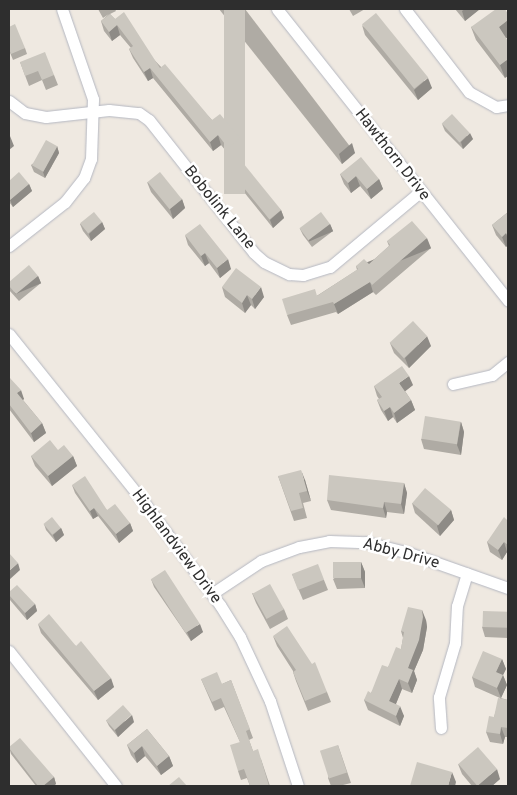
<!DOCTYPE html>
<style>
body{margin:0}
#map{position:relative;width:517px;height:795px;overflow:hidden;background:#efe9e1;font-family:Overpass,sans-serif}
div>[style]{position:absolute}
.roads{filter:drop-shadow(0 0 1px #b4b7c1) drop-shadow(0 0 1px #b4b7c1)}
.minor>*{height:11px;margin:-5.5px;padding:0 5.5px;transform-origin:5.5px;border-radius:5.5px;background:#fff}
.wall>*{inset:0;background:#afaba4}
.shaded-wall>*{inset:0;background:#8e8b86;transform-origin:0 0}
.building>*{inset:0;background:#cbc7bf;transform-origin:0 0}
span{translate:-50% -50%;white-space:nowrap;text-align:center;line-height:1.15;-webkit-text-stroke:5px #fff;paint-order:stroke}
.street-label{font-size:16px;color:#2e2e2e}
.frame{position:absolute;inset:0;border:10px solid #2e2e2e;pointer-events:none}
</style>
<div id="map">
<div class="roads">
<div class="minor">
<div style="left:277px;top:9px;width:372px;rotate:51.6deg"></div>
<div style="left:405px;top:9px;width:105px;rotate:52.4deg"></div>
<div style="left:469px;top:92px;width:31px;rotate:29deg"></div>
<div style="left:496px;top:107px;width:12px;rotate:-9deg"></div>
<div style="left:9px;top:101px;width:20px;rotate:37deg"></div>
<div style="left:25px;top:113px;width:21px;rotate:11deg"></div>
<div style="left:46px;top:117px;width:63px;rotate:-6.3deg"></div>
<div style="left:109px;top:110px;width:30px;rotate:6deg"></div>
<div style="left:139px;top:113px;width:12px;rotate:35deg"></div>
<div style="left:149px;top:120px;width:169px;rotate:51.7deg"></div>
<div style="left:254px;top:253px;width:13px;rotate:42deg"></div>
<div style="left:264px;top:262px;width:28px;rotate:26deg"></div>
<div style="left:289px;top:274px;width:14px;rotate:4deg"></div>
<div style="left:303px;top:275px;width:28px;rotate:-17deg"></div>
<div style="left:330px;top:267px;width:119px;rotate:-39.9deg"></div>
<div style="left:9px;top:246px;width:71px;rotate:-38.2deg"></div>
<div style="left:65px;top:202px;width:31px;rotate:-52deg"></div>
<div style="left:84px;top:178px;width:20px;rotate:-70deg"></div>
<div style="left:91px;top:159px;width:60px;rotate:-88.1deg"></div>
<div style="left:93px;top:99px;width:95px;rotate:-109deg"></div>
<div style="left:9px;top:334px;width:218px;rotate:51.3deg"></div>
<div style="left:145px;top:504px;width:126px;rotate:53.4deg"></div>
<div style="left:220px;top:605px;width:38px;rotate:58deg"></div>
<div style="left:240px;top:637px;width:71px;rotate:64.9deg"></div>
<div style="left:270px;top:701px;width:89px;rotate:71.8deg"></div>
<div style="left:453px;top:384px;width:40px;rotate:-13deg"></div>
<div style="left:492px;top:375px;width:21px;rotate:-39deg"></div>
<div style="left:213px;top:593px;width:58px;rotate:-33.7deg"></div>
<div style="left:261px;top:561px;width:40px;rotate:-20.2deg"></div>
<div style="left:299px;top:547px;width:31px;rotate:-11deg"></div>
<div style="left:329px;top:541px;width:37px;rotate:2deg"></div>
<div style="left:366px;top:542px;width:44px;rotate:14.3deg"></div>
<div style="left:409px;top:553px;width:105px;rotate:19.5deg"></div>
<div style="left:9px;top:651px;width:172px;rotate:51.6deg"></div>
<div style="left:441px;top:728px;width:31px;rotate:-94deg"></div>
<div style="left:439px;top:697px;width:56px;rotate:-73.5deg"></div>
<div style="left:455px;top:643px;width:37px;rotate:-87deg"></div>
<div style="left:457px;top:606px;width:34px;rotate:-73deg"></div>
</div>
</div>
<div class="wall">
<div style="clip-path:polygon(98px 9px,115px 9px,116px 11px,110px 14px,115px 19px,212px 120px,240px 138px,243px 148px,231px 157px,221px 145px,213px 151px,153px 78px,148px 81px,133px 58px,129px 49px,131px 48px,120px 35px,112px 41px,104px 31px,101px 21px,109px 14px,103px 18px)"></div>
<div style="clip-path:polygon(219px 9px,245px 9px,355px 153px,342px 164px)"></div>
<div style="clip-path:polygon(349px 9px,365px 9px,353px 16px)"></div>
<div style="clip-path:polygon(455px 9px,480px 9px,465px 21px)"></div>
<div style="clip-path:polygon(508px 14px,508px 37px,506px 38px,505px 78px,476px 40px,471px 27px)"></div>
<div style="clip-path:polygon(362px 25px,432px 88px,418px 100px,365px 35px)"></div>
<div style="clip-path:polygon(25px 48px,27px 54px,13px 60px,9px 50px)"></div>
<div style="clip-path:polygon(20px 62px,54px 75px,58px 85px,46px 90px,42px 80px,29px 86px)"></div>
<div style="clip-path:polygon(442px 124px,473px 139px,463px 149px,445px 131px)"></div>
<div style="clip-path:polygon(57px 146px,59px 153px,45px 178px,34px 172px,31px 165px)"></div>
<div style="clip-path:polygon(228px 168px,281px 210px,284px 218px,273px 228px,231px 176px)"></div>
<div style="clip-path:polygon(340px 174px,379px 179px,383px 189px,371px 199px,360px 186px,351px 193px,344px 184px)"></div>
<div style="clip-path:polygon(9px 181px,29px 184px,32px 191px,13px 207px,9px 202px)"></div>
<div style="clip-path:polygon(147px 182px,182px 199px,185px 208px,173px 219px,151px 192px)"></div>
<div style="clip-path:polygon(508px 212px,508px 245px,506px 247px,496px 235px,492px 225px)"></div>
<div style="clip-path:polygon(102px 222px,105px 229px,91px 241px,83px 231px,80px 224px)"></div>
<div style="clip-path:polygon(330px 224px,333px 231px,312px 247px,303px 235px,300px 229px)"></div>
<div style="clip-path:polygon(185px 235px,231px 269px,220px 278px,209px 263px,205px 266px,188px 245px)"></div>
<div style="clip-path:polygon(387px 241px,431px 248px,376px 295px,373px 292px,338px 314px,336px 312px,291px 325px,287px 315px,357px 270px,356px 266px,369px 264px,389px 246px)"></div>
<div style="clip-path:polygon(38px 276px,41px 283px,19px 301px,9px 290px,9px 282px)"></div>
<div style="clip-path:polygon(222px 287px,264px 297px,255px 309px,251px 305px,245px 313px,225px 297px)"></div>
<div style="clip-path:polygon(390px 343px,431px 346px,409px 368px,394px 353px)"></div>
<div style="clip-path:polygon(9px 377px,24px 399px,23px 400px,42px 423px,46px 433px,34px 442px,9px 409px)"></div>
<div style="clip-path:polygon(413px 385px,405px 391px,411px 400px,415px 410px,397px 423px,393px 417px,388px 421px,381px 410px,377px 400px,379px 399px,377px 396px,374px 386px)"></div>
<div style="clip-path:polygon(461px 422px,464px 432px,461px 455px,424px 449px,421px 439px)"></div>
<div style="clip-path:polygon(58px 450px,73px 456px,77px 466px,52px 486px,35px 466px,31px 456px)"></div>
<div style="clip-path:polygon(278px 476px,305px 480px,311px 501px,303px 503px,307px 518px,294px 521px)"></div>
<div style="clip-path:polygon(404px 483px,407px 493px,404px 514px,387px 512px,386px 518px,331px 510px,327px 500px)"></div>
<div style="clip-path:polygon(72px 485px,107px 510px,130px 523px,133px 531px,119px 543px,98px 516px,93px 519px,75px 493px)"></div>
<div style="clip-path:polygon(412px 503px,451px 510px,454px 520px,440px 536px,415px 513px)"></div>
<div style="clip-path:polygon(508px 521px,508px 553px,507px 552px,502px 560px,490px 552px,487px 542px)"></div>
<div style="clip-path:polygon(44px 524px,61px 528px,64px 535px,56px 542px,46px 530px)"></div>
<div style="clip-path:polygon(361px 562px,365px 572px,365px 588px,337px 589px,333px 579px)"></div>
<div style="clip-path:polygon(292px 574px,324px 580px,328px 590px,303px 600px)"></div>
<div style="clip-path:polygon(151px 579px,203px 632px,191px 641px,154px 587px)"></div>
<div style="clip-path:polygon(9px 592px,35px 604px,37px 611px,27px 620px,10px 600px,9px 597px)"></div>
<div style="clip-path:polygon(252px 593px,284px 609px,288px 619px,270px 629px,256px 603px)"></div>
<div style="clip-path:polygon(508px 612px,508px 638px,485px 637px,482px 627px)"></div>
<div style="clip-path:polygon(426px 620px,427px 627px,423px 650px,414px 671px,417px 680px,412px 693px,402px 689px,396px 704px,404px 716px,400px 726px,368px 710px,364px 700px,371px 693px,388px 667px,401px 649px,403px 638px,401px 631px)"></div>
<div style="clip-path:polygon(38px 624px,76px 646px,114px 687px,98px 700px,41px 633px)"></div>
<div style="clip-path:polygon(273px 636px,327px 692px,331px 702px,308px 711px,296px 681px,293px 672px,293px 671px,277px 646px)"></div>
<div style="clip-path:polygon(502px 659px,506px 669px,503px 675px,507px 685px,501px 698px,508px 700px,508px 737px,505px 737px,503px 744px,490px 742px,486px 732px,494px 717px,500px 698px,475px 687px,472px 677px)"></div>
<div style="clip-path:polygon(201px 679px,222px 684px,231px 680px,253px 738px,249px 740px,253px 751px,261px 759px,270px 786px,250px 786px,247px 778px,241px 780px,238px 771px,240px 742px,224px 707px,215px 711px)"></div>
<div style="clip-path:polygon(106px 720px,134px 722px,118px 737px,109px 726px)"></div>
<div style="clip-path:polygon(147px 729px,169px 756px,173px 766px,161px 775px,145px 756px,137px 763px,131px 755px,127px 745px)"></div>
<div style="clip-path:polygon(338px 745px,351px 783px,339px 786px,331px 786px,328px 778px)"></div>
<div style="clip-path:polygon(9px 747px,54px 777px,56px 784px,53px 786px,36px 786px,11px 754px)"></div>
<div style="clip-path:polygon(458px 764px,500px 779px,492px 786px,472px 786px,462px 774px)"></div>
</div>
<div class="shaded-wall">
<div style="clip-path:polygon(465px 9px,480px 9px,465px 21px,462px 11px)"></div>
<div style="clip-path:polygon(508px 20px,508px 37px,503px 40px,499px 27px)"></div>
<div style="clip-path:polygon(117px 25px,120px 35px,112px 41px,109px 32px)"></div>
<div style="clip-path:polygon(508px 59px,508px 76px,505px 78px,500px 65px)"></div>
<div style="clip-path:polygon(150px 68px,153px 78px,148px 81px,144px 72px)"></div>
<div style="clip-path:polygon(428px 78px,432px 88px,418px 100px,414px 90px)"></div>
<div style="clip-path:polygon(470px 133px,473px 139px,463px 149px,461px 142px)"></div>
<div style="clip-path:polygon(218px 135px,221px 145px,213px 151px,210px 142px)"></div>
<div style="clip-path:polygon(10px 136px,14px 146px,9px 150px,9px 137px)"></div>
<div style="clip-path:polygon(240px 138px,243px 148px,231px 157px,228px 148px)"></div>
<div style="clip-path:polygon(352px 143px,355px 153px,342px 164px,339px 154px)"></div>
<div style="clip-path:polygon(57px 146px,59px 153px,45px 178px,43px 172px)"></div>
<div style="clip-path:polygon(356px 176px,360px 186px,351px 193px,348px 183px)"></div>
<div style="clip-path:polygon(379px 179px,383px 189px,371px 199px,367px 189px)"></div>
<div style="clip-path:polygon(29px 184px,32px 191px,13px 207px,10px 200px)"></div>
<div style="clip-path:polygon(182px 199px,185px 208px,173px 219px,170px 209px)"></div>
<div style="clip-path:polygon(281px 210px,284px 218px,273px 228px,270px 220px)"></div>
<div style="clip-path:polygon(102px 222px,105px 229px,91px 241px,89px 234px)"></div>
<div style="left:330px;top:224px;width:8px;height:26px;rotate:67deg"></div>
<div style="clip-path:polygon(506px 233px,508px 239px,508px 245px,506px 247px,502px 237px)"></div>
<div style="left:427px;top:238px;width:11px;height:72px;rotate:68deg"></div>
<div style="clip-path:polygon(205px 253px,209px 263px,205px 266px,201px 256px)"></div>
<div style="clip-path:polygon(228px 259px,231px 269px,220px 278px,217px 268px)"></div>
<div style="left:38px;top:276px;width:8px;height:28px;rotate:67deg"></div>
<div style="clip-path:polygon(370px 282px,373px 292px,338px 314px,334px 304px)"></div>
<div style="clip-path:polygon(261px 287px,264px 297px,255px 309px,252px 299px)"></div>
<div style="clip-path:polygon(247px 295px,251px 305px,245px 313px,242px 303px)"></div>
<div style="clip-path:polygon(427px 336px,431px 346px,409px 368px,405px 358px)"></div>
<div style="clip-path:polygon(409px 376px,413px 385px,403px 393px,399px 383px)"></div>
<div style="clip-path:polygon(21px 390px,24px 399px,20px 402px,17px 393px)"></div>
<div style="clip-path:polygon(411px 400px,415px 410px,397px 423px,394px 413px)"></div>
<div style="clip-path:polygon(390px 407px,393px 417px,388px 421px,384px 411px)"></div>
<div style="clip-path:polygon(461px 422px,464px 432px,461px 455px,457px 445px)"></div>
<div style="clip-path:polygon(42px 423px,46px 433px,34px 442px,31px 433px)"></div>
<div style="clip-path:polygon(73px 456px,77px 466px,52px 486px,48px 476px)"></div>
<div style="clip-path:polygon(301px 470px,305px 480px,311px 501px,307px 491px)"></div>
<div style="clip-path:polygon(404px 483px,407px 493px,404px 514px,401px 504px)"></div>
<div style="clip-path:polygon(384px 502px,387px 512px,386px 518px,383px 508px)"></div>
<div style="clip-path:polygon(94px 508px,98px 516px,93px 519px,90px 511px)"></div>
<div style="clip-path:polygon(451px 510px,454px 520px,440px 536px,437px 526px)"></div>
<div style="clip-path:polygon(130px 523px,133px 531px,119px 543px,116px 534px)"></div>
<div style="clip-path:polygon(61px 528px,64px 535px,56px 542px,53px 535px)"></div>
<div style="clip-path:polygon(504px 542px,507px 552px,502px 560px,498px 550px)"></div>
<div style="clip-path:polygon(361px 562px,365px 572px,365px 588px,361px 578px)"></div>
<div style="clip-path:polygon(18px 563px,20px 570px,9px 580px,9px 571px)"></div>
<div style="clip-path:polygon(35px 604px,37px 611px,27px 620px,25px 613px)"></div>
<div style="clip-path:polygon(422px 610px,426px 620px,427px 627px,423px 650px,414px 671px,417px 680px,412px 693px,408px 683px,408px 668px)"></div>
<div style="clip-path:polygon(200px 624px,203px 632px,191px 641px,187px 632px)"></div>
<div style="clip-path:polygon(502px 659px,506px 669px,503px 675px,507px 685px,501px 698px,497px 688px,496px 672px)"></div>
<div style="clip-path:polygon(111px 678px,114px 687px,98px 700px,94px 691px)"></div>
<div style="clip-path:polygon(399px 679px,402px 689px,393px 711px,389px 701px)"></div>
<div style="clip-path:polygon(400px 706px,404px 716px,400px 726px,396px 716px)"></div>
<div style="clip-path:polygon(132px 715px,134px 722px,118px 737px,115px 730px)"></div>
<div style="clip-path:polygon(501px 727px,505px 737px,503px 744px,500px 734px)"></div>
<div style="clip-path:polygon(142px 746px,145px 756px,137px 763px,134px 753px)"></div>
<div style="clip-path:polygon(169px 756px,173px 766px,161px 775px,157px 766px)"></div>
<div style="clip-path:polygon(497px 769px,500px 779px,492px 786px,477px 786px)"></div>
<div style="clip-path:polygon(452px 772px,456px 782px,455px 786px,448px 786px)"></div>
<div style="clip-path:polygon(54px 777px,56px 784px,53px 786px,43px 786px)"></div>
</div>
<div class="building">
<div style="left:224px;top:9px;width:21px;height:185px"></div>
<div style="clip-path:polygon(496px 9px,505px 9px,508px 14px,508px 20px,499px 27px,508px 41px,508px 59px,500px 65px,471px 27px)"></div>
<div style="clip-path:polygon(124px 12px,160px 68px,165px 64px,212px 120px,220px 114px,240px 138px,228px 148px,218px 135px,210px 142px,150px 68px,144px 72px,129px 49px,133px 46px,117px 25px,109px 32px,101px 21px,110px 14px,115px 19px)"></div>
<div style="left:376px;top:13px;width:83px;height:18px;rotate:51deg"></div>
<div style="clip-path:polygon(15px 24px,25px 48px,11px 54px,9px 49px,9px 27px)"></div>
<div style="clip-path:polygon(45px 52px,54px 75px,42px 80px,38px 71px,25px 76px,20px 62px)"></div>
<div style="left:452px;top:114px;width:26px;height:14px;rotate:47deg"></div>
<div style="left:46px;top:140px;width:13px;height:29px;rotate:29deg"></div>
<div style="clip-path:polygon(361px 157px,379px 179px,367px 189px,356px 176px,348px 183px,340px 174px)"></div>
<div style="left:239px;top:158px;width:67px;height:15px;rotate:51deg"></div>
<div style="clip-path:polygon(19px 172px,29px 184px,10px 200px,9px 198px,9px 181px)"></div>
<div style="left:160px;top:172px;width:35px;height:16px;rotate:51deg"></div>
<div style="left:94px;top:212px;width:13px;height:18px;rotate:51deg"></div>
<div style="left:321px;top:212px;width:15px;height:27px;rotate:53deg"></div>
<div style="clip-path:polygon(508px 212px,508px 236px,506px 233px,502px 237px,492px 225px)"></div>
<div style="clip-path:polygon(412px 221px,427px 238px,372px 285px,370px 282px,334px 304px,333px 302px,287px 315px,282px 299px,315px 289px,317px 296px,358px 269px,356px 266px,364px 259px,369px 264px,390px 245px,387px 241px)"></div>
<div style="clip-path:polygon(200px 224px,228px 259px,217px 268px,205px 253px,201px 256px,185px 235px)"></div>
<div style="clip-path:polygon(29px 265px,38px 276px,16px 294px,9px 286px,9px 282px)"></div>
<div style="clip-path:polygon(236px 268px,261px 287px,252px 299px,247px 295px,242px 303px,222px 287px)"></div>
<div style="left:413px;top:321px;width:21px;height:32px;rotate:47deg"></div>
<div style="clip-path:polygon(402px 366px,409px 376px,399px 383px,411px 400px,394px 413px,390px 407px,384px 411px,377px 400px,382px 397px,374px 386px)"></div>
<div style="clip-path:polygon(9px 377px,21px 390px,17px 393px,42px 423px,31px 433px,9px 404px)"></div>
<div style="left:425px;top:416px;width:36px;height:23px;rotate:9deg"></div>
<div style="clip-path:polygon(50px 440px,58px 450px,64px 445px,73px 456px,48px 476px,31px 456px)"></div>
<div style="clip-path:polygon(301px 470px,307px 491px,299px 493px,303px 508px,291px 511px,278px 476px)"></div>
<div style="clip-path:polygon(329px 475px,404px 483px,401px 504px,384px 502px,383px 508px,327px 500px)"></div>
<div style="clip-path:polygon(85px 476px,107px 510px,115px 504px,130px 523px,116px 534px,94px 508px,90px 511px,72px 485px)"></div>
<div style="left:425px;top:488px;width:34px;height:20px;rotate:40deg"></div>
<div style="left:52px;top:517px;width:14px;height:11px;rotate:51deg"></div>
<div style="clip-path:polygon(504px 517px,508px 521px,508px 545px,504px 542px,498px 550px,487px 542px)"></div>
<div style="clip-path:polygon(9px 553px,18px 563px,9px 571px)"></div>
<div style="left:361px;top:562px;width:16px;height:28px;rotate:90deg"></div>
<div style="left:318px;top:564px;width:17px;height:28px;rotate:69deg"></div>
<div style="left:165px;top:570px;width:64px;height:17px;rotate:57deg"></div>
<div style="left:270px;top:584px;width:29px;height:20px;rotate:61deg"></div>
<div style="clip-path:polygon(17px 585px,35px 604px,25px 613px,9px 595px,9px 592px)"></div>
<div style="clip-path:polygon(408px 607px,422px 610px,423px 617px,419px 640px,408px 668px,413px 670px,408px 683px,399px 679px,389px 701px,400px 706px,396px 716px,364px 700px,368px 691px,371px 693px,382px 665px,388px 667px,396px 647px,401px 649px,404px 632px,401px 631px)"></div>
<div style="left:483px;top:611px;width:25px;height:16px;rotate:2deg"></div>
<div style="clip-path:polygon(49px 614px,76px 646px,81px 641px,111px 678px,94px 691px,38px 624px)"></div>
<div style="clip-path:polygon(287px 626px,312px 664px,315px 662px,327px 692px,305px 701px,293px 672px,296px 670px,273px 636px)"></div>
<div style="clip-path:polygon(483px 651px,502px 659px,496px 672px,503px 675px,497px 688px,472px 677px)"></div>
<div style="clip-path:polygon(217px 672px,222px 684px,231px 680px,250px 729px,246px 731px,253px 751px,258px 749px,269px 786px,250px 786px,244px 769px,238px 771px,230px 745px,240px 742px,221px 698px,212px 702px,201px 679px)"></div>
<div style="clip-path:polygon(498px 698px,508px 700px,508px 728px,501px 727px,500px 734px,486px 732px,489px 716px,494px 717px)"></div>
<div style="left:123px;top:705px;width:13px;height:23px;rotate:48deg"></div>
<div style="clip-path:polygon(147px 729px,169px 756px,157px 766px,142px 746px,134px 753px,127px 745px)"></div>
<div style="clip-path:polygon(20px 738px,54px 777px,43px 786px,38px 786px,9px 748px,9px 747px)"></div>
<div style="left:338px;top:745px;width:29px;height:19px;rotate:72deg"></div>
<div style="left:478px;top:747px;width:29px;height:26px;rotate:49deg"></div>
<div style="clip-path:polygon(417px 762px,452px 772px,448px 786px,410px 786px)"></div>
<div style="clip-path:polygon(179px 777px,187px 786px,168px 786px)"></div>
</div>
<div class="street-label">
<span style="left:392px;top:155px;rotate:52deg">Hawthorn Drive</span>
<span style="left:219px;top:208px;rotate:51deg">Bobolink Lane</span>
<span style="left:176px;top:547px;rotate:53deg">Highlandview Drive</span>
<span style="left:401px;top:554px;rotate:15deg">Abby Drive</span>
</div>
<div class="frame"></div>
</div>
